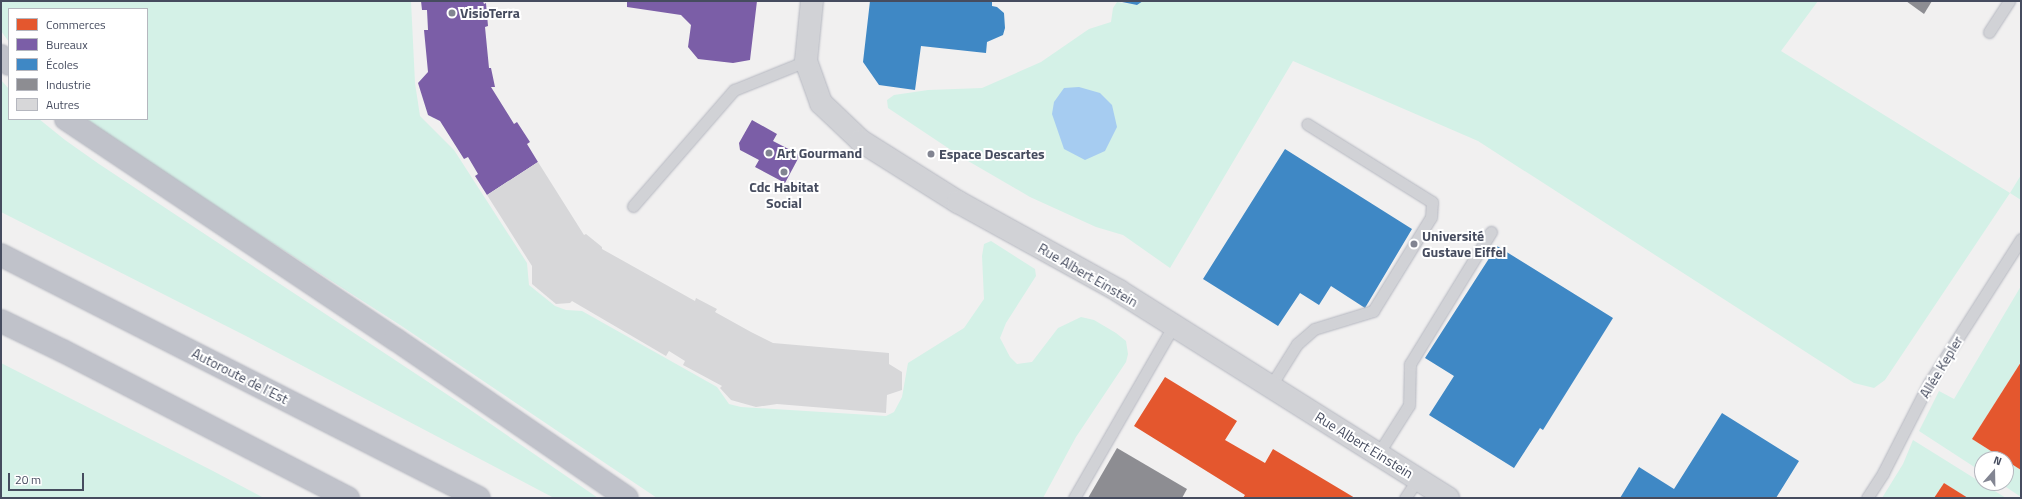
<!DOCTYPE html>
<meta charset="utf-8">
<style>
body{margin:0}
#map{position:relative;width:2022px;height:499px;overflow:hidden;background:#f1f0f0;font-family:"Titillium Web",sans-serif}
div>[style]{position:absolute}
.green>*{inset:0;background:#d4f1e7}
.water>*{inset:0;background:#a6ccf1}
.shops>*{inset:0;background:#e4572e}
.offices>*{inset:0;background:#7b5ea7}
.schools>*{inset:0;background:#3f88c5}
.industry>*{inset:0;background:#8d8d92}
.building>*{inset:0;background:#d7d7d9}
.roads{filter:drop-shadow(0 0 1px #b5b7c0) drop-shadow(0 0 1px #b5b7c0)}
.service>*{height:11px;margin:-5.5px;padding:0 5.5px;transform-origin:5.5px;border-radius:5.5px;background:#d1d2d6}
.minor>*{height:22px;margin:-11px;padding:0 11px;transform-origin:11px;border-radius:11px;background:#d1d2d6}
.motorway>*{height:22px;margin:-11px;padding:0 11px;transform-origin:11px;border-radius:11px;background:#c0c2ca}
.dots>*{width:11px;height:11px;translate:-50% -50%;box-sizing:border-box;border:2px solid #fff;border-radius:50%}
span{translate:-50% -50%;white-space:nowrap;text-align:center;line-height:1.15;-webkit-text-stroke:4px #fff;paint-order:stroke}
.poi-label{font-size:14px;color:#464c5f;font-weight:700}
.left{translate:0 -50%;text-align:left}
.street-label{font-size:14px;color:#464c5f}
.frame{position:absolute;inset:0;border:2px solid #464c5f;pointer-events:none}
.legend{position:absolute;left:8px;top:8px;width:140px;height:112px;box-sizing:border-box;background:#fff;border:1px solid #b5b7bf;margin:0;padding:5px 7px;list-style:none;font-size:12px;color:#464c5f}
.legend li{display:flex;align-items:center;gap:8px;height:20px}
.legend b{width:20px;border:1px solid #b5b7bf}
.north{position:absolute;left:1974px;top:451px;width:40px;height:40px;box-sizing:border-box;background:#fff;border:1px solid #b5b7bf;border-radius:50%;rotate:20deg;font-size:11px;font-weight:700;line-height:16px;text-align:center;color:#464c5f}
.north::after{content:'';display:block;margin:auto;width:14px;height:18px;background:#828592;clip-path:polygon(50% 0,100% 100%,50% 72%,0 100%)}
.scale{position:absolute;left:8px;top:473px;width:76px;height:18px;box-sizing:border-box;border:2px solid #464c5f;border-top:0;padding-left:5px;font-size:12px;line-height:14px;white-space:nowrap;color:#464c5f;-webkit-text-stroke:3px #fff;paint-order:stroke}
</style>
<div id="map">
<div class="green">
<div style="clip-path:polygon(1px 1px,411px 1px,415px 83px,420px 116px,454px 150px,527px 263px,529px 285px,555px 306px,566px 310px,582px 311px,717px 387px,729px 404px,741px 407px,886px 416px,894px 412px,902px 397px,908px 363px,964px 328px,984px 299px,982px 256px,984px 244px,991px 241px,1035px 269px,1036px 276px,1006px 323px,1000px 338px,1010px 357px,1017px 364px,1032px 362px,1058px 328px,1081px 317px,1094px 320px,1116px 333px,1126px 341px,1128px 354px,1126px 362px,1076px 437px,1043px 498px,657px 498px,400px 325px,148px 163px,86px 119px,147px 119px,147px 9px,9px 9px,9px 42px,1px 31px)"></div>
<div style="clip-path:polygon(1143px 1px,1818px 1px,1781px 51px,2010px 193px,2021px 175px,2021px 200px,2010px 193px,1885px 380px,1874px 388px,1854px 383px,1478px 141px,1293px 61px,1170px 268px,1123px 235px,1096px 227px,1030px 197px,963px 158px,888px 108px,887px 100px,894px 95px,928px 90px,982px 88px,1041px 62px,1089px 29px,1111px 22px,1113px 8px,1117px 2px,1137px 5px)"></div>
<div style="clip-path:polygon(1px 80px,9px 89px,9px 119px,39px 119px,65px 140px,99px 164px,469px 409px,598px 498px,554px 498px,246px 336px,1px 212px)"></div>
<div style="clip-path:polygon(2021px 286px,2021px 362px,1972px 439px,2004px 459px,1982px 459px,1982px 472px,1919px 431px,1939px 391px,1954px 399px)"></div>
<div style="clip-path:polygon(1px 363px,213px 471px,264px 498px,1px 498px)"></div>
<div style="clip-path:polygon(1913px 440px,2006px 498px,1968px 498px,1944px 483px,1934px 498px,1882px 498px,1903px 464px)"></div>
<div style="clip-path:polygon(2006px 460px,2021px 470px,2021px 497px,2000px 483px,2006px 483px)"></div>
</div>
<div class="water">
<div style="clip-path:polygon(1079px 87px,1100px 93px,1112px 105px,1117px 127px,1105px 151px,1085px 160px,1064px 149px,1052px 114px,1054px 102px,1064px 88px)"></div>
</div>
<div class="shops">
<div style="clip-path:polygon(2021px 362px,2021px 470px,1972px 439px)"></div>
<div style="clip-path:polygon(1165px 377px,1237px 421px,1225px 440px,1265px 463px,1273px 449px,1355px 498px,1243px 498px,1245px 495px,1134px 426px)"></div>
<div style="clip-path:polygon(1944px 483px,1968px 498px,1934px 498px)"></div>
</div>
<div class="offices">
<div style="clip-path:polygon(421px 1px,483px 1px,484px 4px,486px 3px,488px 26px,485px 27px,489px 68px,491px 68px,495px 87px,491px 87px,514px 124px,517px 122px,530px 142px,527px 144px,538px 162px,487px 195px,475px 176px,478px 174px,468px 157px,464px 159px,440px 121px,428px 115px,418px 83px,428px 72px,424px 30px,428px 30px,427px 10px,422px 10px)"></div>
<div style="clip-path:polygon(627px 1px,757px 1px,750px 60px,733px 63px,698px 59px,688px 47px,691px 25px,681px 15px,627px 7px)"></div>
<div style="clip-path:polygon(752px 120px,777px 134px,773px 141px,800px 155px,785px 183px,755px 167px,759px 160px,740px 150px,739px 143px)"></div>
</div>
<div class="schools">
<div style="clip-path:polygon(870px 1px,992px 1px,992px 6px,997px 7px,1004px 13px,1005px 28px,1003px 35px,987px 42px,986px 53px,921px 46px,915px 90px,879px 85px,863px 62px)"></div>
<div style="clip-path:polygon(1117px 1px,1143px 1px,1137px 5px)"></div>
<div style="clip-path:polygon(1285px 149px,1412px 229px,1365px 308px,1331px 286px,1319px 305px,1300px 293px,1278px 326px,1203px 279px)"></div>
<div style="clip-path:polygon(1497px 246px,1613px 318px,1543px 430px,1540px 428px,1514px 468px,1429px 415px,1454px 376px,1425px 358px)"></div>
<div style="clip-path:polygon(1722px 413px,1799px 461px,1776px 498px,1620px 498px,1639px 467px,1674px 489px)"></div>
</div>
<div class="industry">
<div style="clip-path:polygon(1906px 1px,1932px 1px,1924px 14px)"></div>
<div style="clip-path:polygon(1117px 448px,1187px 489px,1182px 498px,1088px 498px)"></div>
</div>
<div class="building">
<div style="clip-path:polygon(538px 162px,584px 235px,586px 234px,602px 247px,602px 249px,695px 301px,696px 298px,717px 309px,715px 312px,751px 332px,773px 343px,889px 353px,889px 364px,902px 372px,902px 390px,887px 395px,886px 413px,777px 404px,756px 407px,731px 400px,720px 388px,722px 386px,683px 365px,685px 361px,669px 351px,666px 356px,572px 301px,570px 303px,556px 304px,532px 284px,532px 266px,487px 195px)"></div>
</div>
<div class="roads">
<div class="service">
<div style="left:1989px;top:32px;width:37px;rotate:-57deg"></div>
<div style="left:633px;top:206px;width:154px;rotate:-49deg"></div>
<div style="left:734px;top:90px;width:78px;rotate:-21.9deg"></div>
<div style="left:1270px;top:387px;width:51px;rotate:-57.9deg"></div>
<div style="left:1297px;top:344px;width:23px;rotate:-41deg"></div>
<div style="left:1314px;top:329px;width:62px;rotate:-17deg"></div>
<div style="left:1373px;top:311px;width:110px;rotate:-58.3deg"></div>
<div style="left:1431px;top:217px;width:15px;rotate:-86deg"></div>
<div style="left:1432px;top:202px;width:147px;rotate:-148deg"></div>
<div style="left:1378px;top:454px;width:58px;rotate:-57.7deg"></div>
<div style="left:1409px;top:405px;width:41px;rotate:-88.6deg"></div>
<div style="left:1410px;top:364px;width:155px;rotate:-58.5deg"></div>
<div style="left:1074px;top:498px;width:200px;rotate:-60deg"></div>
<div style="left:1405px;top:498px;width:23px;rotate:-56deg"></div>
<div style="left:1867px;top:498px;width:30px;rotate:-57deg"></div>
<div style="left:1883px;top:473px;width:101px;rotate:-62.9deg"></div>
<div style="left:1929px;top:383px;width:171px;rotate:-57.4deg"></div>
</div>
<div class="minor">
<div style="left:812px;top:1px;width:60px;rotate:95.7deg"></div>
<div style="left:806px;top:61px;width:45px;rotate:70.3deg"></div>
<div style="left:821px;top:103px;width:55px;rotate:43.5deg"></div>
<div style="left:861px;top:141px;width:115px;rotate:32.2deg"></div>
<div style="left:958px;top:202px;width:184px;rotate:28.9deg"></div>
<div style="left:1119px;top:291px;width:389px;rotate:32.2deg"></div>
</div>
<div class="motorway">
<div style="left:1px;top:56px;width:11px;rotate:45deg"></div>
<div style="left:66px;top:119px;width:396px;rotate:33.8deg"></div>
<div style="left:395px;top:339px;width:281px;rotate:34.4deg"></div>
<div style="left:1px;top:255px;width:536px;rotate:26.95deg"></div>
<div style="left:1px;top:321px;width:69px;rotate:25.8deg"></div>
<div style="left:63px;top:351px;width:321px;rotate:27.3deg"></div>
</div>
</div>
<div class="dots">
<div style="left:452px;top:13px;background:#828592"></div>
<div style="left:769px;top:153px;background:#828592"></div>
<div style="left:931px;top:154px;background:#828592"></div>
<div style="left:784px;top:172px;background:#828592"></div>
<div style="left:1414px;top:244px;background:#828592"></div>
</div>
<div class="poi-label">
<span class="left" style="left:460px;top:13px">VisioTerra</span>
<span class="left" style="left:777px;top:153px">Art Gourmand</span>
<span class="left" style="left:939px;top:154px">Espace Descartes</span>
<span style="left:784px;top:195px">Cdc Habitat<br>Social</span>
<span class="left" style="left:1422px;top:244px">Université<br>Gustave Eiffel</span>
</div>
<div class="street-label">
<span style="left:1088px;top:275px;rotate:30deg">Rue Albert Einstein</span>
<span style="left:1941px;top:367px;rotate:-59deg">Allée Kepler</span>
<span style="left:240px;top:376px;rotate:27deg">Autoroute de l’Est</span>
<span style="left:1364px;top:445px;rotate:32deg">Rue Albert Einstein</span>
</div>
<div class="frame"></div>
<ul class="legend">
<li><b style="height:11px;background:#e4572e"></b>Commerces</li>
<li><b style="height:11px;background:#7b5ea7"></b>Bureaux</li>
<li><b style="height:11px;background:#3f88c5"></b>Écoles</li>
<li><b style="height:11px;background:#8d8d92"></b>Industrie</li>
<li><b style="height:11px;background:#d7d7d9"></b>Autres</li>
</ul>
<div class="north">N</div>
<div class="scale">20 m</div>
</div>
